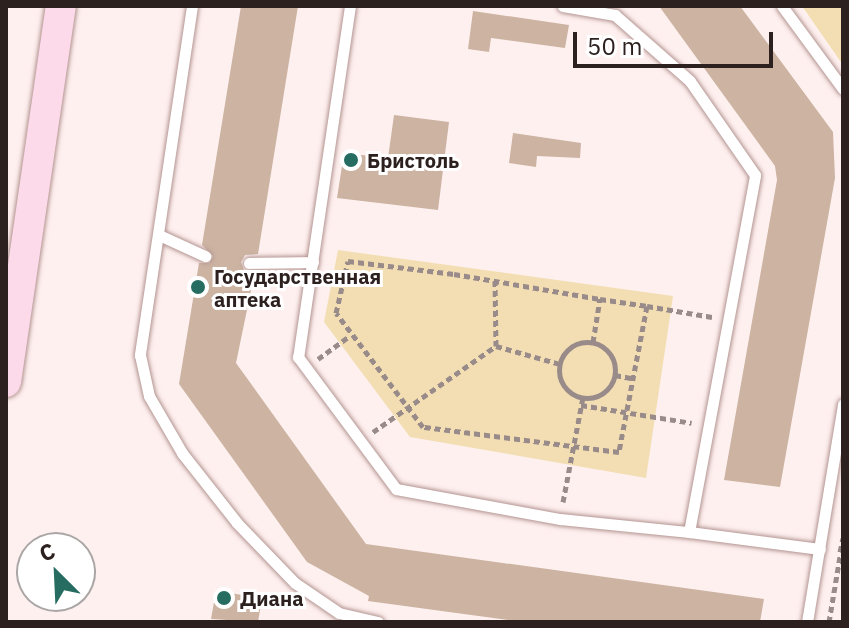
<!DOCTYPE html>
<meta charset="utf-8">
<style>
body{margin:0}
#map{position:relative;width:849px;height:628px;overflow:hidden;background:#fef0ef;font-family:"IBM Plex Sans",sans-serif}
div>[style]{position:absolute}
.green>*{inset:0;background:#f2deb2}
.building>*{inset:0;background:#ccb3a2}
.path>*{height:5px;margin-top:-2.5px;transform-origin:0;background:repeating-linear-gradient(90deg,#988b8a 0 6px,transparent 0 10px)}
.path>.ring{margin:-2.5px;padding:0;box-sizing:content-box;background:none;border:5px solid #988b8a;border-radius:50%}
.roads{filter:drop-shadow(0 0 2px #b39491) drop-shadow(0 0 2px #b39491)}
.lane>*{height:11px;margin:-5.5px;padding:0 5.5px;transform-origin:5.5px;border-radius:5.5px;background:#fff}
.secondary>*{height:30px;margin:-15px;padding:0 15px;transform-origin:15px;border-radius:15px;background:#fddaea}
.dots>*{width:22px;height:22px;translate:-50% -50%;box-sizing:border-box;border:4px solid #fff;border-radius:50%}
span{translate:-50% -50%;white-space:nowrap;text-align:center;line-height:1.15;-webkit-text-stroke:6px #fff;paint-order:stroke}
.poi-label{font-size:20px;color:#2d2120;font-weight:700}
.left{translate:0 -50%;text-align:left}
.frame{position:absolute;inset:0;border:8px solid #2d2120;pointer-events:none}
.north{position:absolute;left:16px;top:532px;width:80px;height:80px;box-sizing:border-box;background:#fff;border:2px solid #aba6a6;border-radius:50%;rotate:336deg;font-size:22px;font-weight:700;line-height:32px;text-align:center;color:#2d2120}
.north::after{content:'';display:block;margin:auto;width:28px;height:36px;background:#276c60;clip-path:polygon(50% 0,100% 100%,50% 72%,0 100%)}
.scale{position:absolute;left:573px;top:32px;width:200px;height:36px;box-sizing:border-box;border:4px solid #2d2120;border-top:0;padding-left:10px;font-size:24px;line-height:28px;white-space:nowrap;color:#2d2120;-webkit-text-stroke:6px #fff;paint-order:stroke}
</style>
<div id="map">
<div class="green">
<div style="clip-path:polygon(802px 6px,843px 6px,843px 65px)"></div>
<div style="clip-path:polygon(338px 250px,673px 296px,646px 478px,410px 437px,324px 322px)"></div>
</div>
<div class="building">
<div style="clip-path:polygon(241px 6px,298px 6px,258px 254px,245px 255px,241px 262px,244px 270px,255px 271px,236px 363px,366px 544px,764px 599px,760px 622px,522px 622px,449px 612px,368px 601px,369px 596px,307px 562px,179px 384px,199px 263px,209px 263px,213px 256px,202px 245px)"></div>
<div style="clip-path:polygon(659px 6px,740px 6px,833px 132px,835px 178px,780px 487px,724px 480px,777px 180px,775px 166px)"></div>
<div style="clip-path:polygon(473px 11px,569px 25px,565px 48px,491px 38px,489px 52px,468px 49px)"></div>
<div style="clip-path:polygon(394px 115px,449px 122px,438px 210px,337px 198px,344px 153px,388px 158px)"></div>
<div style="clip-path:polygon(513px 133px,581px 143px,580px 158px,537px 156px,536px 167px,509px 163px)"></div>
<div style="clip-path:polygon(216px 591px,262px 598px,258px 622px,211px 619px)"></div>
</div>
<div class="path">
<div style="left:647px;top:306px;width:149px;rotate:100.9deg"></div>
<div style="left:619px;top:452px;width:198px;rotate:-172.7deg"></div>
<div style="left:423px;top:427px;width:143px;rotate:-127.3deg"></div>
<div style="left:336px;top:313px;width:53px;rotate:-77deg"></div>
<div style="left:348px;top:261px;width:107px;rotate:7deg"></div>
<div style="left:454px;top:274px;width:148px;rotate:9.7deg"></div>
<div style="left:600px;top:299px;width:48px;rotate:8.5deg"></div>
<div style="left:647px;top:306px;width:66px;rotate:9.6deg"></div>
<div style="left:593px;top:342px;width:44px;rotate:-80.8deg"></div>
<div class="ring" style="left:559px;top:342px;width:51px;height:51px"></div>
<div style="left:496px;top:346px;width:66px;rotate:15.7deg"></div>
<div style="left:318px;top:359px;width:39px;rotate:-36deg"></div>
<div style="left:615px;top:375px;width:20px;rotate:11deg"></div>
<div style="left:581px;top:405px;width:112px;rotate:9.2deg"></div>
<div style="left:373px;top:432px;width:150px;rotate:-35deg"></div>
<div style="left:496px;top:346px;width:65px;rotate:-90.9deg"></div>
<div style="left:563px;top:502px;width:107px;rotate:-79.2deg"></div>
<div style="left:840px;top:552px;width:14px;rotate:-78deg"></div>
<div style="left:829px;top:622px;width:67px;rotate:-80.5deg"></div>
</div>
<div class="roads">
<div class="lane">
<div style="left:192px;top:6px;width:353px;rotate:98.5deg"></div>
<div style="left:140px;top:355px;width:42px;rotate:77.6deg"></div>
<div style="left:149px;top:396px;width:66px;rotate:59.9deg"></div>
<div style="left:182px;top:453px;width:89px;rotate:51.8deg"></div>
<div style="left:237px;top:523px;width:83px;rotate:46deg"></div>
<div style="left:295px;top:583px;width:53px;rotate:34.3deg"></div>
<div style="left:339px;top:613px;width:40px;rotate:13deg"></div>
<div style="left:350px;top:6px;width:355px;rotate:98.4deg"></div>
<div style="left:298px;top:357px;width:164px;rotate:53.4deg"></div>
<div style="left:396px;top:489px;width:167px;rotate:10.4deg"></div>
<div style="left:560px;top:519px;width:130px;rotate:5.8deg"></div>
<div style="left:689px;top:532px;width:363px;rotate:-79.5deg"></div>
<div style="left:755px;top:175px;width:114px;rotate:-124.7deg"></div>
<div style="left:690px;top:81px;width:100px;rotate:-138.7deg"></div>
<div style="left:615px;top:15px;width:53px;rotate:-170.2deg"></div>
<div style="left:782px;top:6px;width:103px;rotate:53.7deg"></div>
<div style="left:159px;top:235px;width:51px;rotate:24.5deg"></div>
<div style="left:249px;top:263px;width:64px;rotate:-0.9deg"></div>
<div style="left:689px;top:532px;width:132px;rotate:7.4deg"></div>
<div style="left:807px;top:622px;width:221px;rotate:-80.6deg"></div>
</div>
<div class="secondary">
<div style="left:6px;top:382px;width:380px;rotate:-81.7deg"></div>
</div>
</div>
<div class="dots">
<div style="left:351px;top:160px;background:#276c60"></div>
<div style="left:198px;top:287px;background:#276c60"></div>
<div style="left:224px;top:598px;background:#276c60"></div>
</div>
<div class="poi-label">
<span class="left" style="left:367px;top:160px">Бристоль</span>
<span class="left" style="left:214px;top:288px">Государственная<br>аптека</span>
<span class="left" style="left:240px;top:598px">Диана</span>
</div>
<div class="frame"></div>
<div class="north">С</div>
<div class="scale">50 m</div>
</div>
